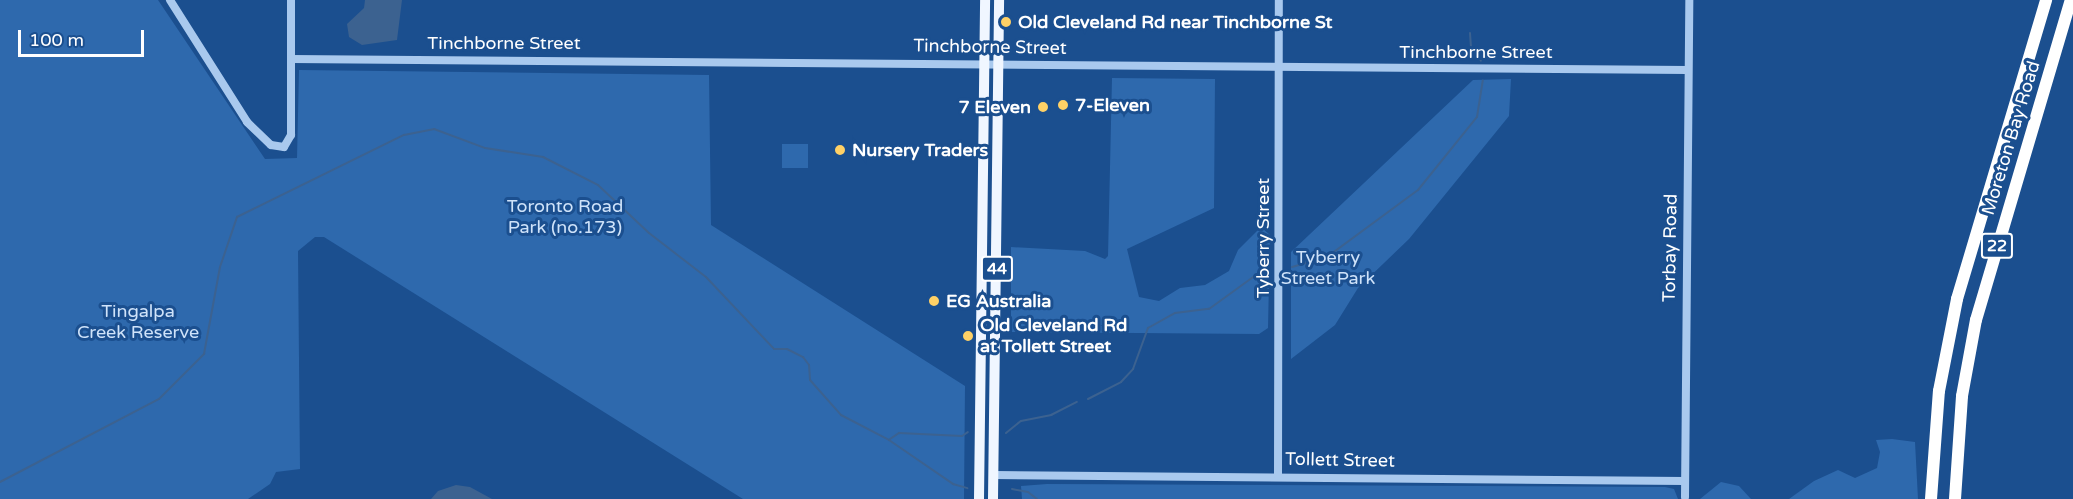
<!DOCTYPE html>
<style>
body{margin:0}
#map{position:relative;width:2073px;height:499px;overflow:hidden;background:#1b4f8f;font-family:"Varela Round",sans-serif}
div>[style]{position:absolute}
.green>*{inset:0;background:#2e69ad;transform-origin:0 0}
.water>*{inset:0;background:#3c6290}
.stream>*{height:2px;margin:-1px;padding:0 1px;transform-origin:1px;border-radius:1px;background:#3c6290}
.minor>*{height:8px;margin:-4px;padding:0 4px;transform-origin:4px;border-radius:4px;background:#a9c9ee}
.major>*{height:10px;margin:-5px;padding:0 5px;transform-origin:5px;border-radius:5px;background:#f0f6ff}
.highway>*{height:12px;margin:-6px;padding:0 6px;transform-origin:6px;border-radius:6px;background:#fff}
.dots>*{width:16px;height:16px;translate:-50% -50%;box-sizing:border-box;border:3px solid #1b4f8f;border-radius:50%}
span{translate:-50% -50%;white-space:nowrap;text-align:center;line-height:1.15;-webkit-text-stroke:6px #1b4f8f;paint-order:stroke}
.shield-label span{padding:2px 4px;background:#1b4f8f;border:2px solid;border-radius:4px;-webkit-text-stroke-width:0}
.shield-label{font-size:16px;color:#fff;font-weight:700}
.poi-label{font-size:18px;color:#fff;font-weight:700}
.left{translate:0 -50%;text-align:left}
.right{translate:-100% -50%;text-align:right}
.street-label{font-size:18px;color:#fff}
.park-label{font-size:18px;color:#cfe3fa}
.scale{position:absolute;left:18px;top:30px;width:126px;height:27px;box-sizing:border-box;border:3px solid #fff;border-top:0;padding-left:8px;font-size:18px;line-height:21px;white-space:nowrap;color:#fff;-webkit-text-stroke:4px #1b4f8f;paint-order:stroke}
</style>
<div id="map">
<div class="green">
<div style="clip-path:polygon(0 0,158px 0,265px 159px,297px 158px,299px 70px,709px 75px,711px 225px,965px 386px,964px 499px,743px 499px,324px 237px,315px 237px,298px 251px,300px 469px,276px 472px,270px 484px,248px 499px,0 499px)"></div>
<div style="clip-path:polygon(1112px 78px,1215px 79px,1214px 208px,1127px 249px,1139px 297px,1159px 301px,1180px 288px,1205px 285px,1229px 271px,1238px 250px,1261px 227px,1270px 235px,1268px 328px,1259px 334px,1011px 332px,1011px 247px,1085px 251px,1105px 259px,1108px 256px)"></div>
<div style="clip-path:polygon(1511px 79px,1509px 116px,1409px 239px,1358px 288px,1335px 325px,1291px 359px,1291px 252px,1473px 80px)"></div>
<div style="left:782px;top:144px;width:26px;height:24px"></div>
<div style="clip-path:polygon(1892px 439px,1915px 442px,1918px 499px,1789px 499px,1814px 481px,1838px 470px,1855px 478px,1877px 468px,1880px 452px,1876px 440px)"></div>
<div style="clip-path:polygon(1721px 482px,1739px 486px,1751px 499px,1700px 499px)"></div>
<div style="clip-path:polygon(1047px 484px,1665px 487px,1674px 489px,1678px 499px,1022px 499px,1021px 486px)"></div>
</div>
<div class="water">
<div style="clip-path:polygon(365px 0,402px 0,397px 40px,362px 45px,349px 37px,347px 24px,364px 8px)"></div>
<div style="clip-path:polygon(456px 485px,470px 487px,492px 499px,431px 499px,438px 491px)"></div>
</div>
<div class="stream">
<div style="left:1470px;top:33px;width:15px;rotate:86deg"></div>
<div style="left:1471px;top:48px;width:16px;rotate:52deg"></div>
<div style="left:1292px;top:267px;width:36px;rotate:-16deg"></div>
<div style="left:1327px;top:257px;width:113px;rotate:-36.4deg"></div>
<div style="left:1418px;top:190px;width:94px;rotate:-51.1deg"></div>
<div style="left:1477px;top:117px;width:37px;rotate:-81deg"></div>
<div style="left:1088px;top:399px;width:37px;rotate:-27deg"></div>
<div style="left:1121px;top:382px;width:18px;rotate:-47deg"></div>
<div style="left:1133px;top:369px;width:44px;rotate:-69.9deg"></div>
<div style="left:1148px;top:328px;width:31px;rotate:-29deg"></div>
<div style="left:1175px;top:313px;width:34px;rotate:-7deg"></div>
<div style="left:1209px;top:309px;width:72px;rotate:-35.9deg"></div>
<div style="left:1006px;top:433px;width:19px;rotate:-39deg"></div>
<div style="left:1021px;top:421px;width:31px;rotate:-11deg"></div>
<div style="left:1051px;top:415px;width:29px;rotate:-27deg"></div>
<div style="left:890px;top:439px;width:11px;rotate:-34deg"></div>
<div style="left:899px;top:433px;width:63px;rotate:2.7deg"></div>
<div style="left:962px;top:436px;width:7px;rotate:-34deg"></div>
<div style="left:0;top:482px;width:179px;rotate:-27.6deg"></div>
<div style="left:159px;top:399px;width:64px;rotate:-45deg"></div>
<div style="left:204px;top:354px;width:88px;rotate:-79.6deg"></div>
<div style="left:220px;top:267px;width:53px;rotate:-71.2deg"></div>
<div style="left:237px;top:217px;width:186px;rotate:-26.2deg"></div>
<div style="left:404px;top:135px;width:31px;rotate:-11deg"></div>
<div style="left:434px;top:129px;width:54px;rotate:20.4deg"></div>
<div style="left:485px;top:148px;width:59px;rotate:8.8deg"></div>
<div style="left:543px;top:157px;width:62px;rotate:27deg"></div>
<div style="left:598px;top:185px;width:70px;rotate:43.3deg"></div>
<div style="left:649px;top:233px;width:72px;rotate:37.7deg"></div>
<div style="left:706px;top:277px;width:99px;rotate:46.6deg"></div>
<div style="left:774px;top:349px;width:13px"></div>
<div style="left:787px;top:349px;width:18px;rotate:27deg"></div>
<div style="left:803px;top:357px;width:10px;rotate:53deg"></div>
<div style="left:809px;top:365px;width:15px;rotate:86deg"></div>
<div style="left:810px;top:380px;width:47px;rotate:48.5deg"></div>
<div style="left:841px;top:415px;width:54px;rotate:27.5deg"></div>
<div style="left:889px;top:440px;width:78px;rotate:34.5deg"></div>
<div style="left:953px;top:484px;width:15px;rotate:16deg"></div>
<div style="left:1012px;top:489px;width:16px;rotate:11deg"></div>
<div style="left:1028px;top:492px;width:11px;rotate:38deg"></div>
</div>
<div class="minor">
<div style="left:170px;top:0;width:144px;rotate:57.7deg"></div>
<div style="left:247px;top:122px;width:33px;rotate:44deg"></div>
<div style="left:271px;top:145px;width:13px;rotate:9deg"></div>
<div style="left:284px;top:147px;width:14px;rotate:-60deg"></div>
<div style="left:291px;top:135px;width:135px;rotate:-90deg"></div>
<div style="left:291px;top:59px;width:1397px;rotate:0.45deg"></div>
<div style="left:994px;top:475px;width:691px;rotate:0.5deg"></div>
<div style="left:1278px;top:476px;width:476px;rotate:-89.9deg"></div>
<div style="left:1685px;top:497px;width:497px;rotate:-89.5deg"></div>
</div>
<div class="major">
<div style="left:979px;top:499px;width:499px;rotate:-89.3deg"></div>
<div style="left:993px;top:499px;width:499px;rotate:-89.3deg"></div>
</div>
<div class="highway">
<div style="left:1931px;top:499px;width:108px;rotate:-85.8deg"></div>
<div style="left:1939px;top:391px;width:94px;rotate:-78.9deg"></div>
<div style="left:1957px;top:299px;width:312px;rotate:-73.4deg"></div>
<div style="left:1955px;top:499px;width:103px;rotate:-86.1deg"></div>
<div style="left:1962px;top:396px;width:77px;rotate:-79.6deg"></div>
<div style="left:1976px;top:320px;width:334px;rotate:-73.5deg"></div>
</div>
<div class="dots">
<div style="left:1006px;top:22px;background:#ffd166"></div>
<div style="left:1063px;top:105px;background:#ffd166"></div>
<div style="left:1043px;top:107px;background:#ffd166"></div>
<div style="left:840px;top:150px;background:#ffd166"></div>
<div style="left:934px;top:301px;background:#ffd166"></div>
<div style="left:968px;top:336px;background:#ffd166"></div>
</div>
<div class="shield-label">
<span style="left:1997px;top:246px">22</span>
<span style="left:997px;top:269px">44</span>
</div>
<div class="poi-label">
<span class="left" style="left:1018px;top:22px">Old Cleveland Rd near Tinchborne St</span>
<span class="left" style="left:1075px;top:105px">7-Eleven</span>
<span class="right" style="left:1031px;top:107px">7 Eleven</span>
<span class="left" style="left:852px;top:150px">Nursery Traders</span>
<span class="left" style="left:946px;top:301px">EG Australia</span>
<span class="left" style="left:980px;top:336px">Old Cleveland Rd<br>at Tollett Street</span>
</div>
<div class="street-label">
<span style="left:504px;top:43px">Tinchborne Street</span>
<span style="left:990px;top:47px;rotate:1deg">Tinchborne Street</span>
<span style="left:1476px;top:52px">Tinchborne Street</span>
<span style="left:2011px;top:138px;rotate:-73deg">Moreton Bay Road</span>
<span style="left:1263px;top:238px;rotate:-90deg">Tyberry Street</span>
<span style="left:1670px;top:248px;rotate:-89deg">Torbay Road</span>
<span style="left:1340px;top:460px;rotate:1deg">Tollett Street</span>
</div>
<div class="park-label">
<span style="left:565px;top:217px">Toronto Road<br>Park (no.173)</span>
<span style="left:1328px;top:268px">Tyberry<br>Street Park</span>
<span style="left:138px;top:322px">Tingalpa<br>Creek Reserve</span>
</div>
<div class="scale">100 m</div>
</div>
